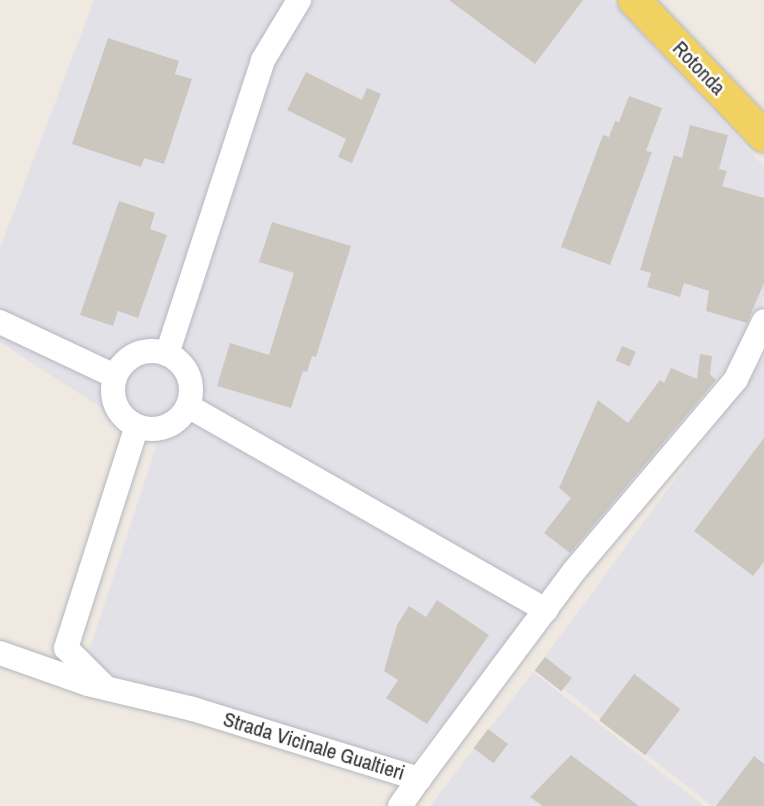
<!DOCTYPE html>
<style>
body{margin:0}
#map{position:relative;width:764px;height:806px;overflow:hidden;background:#efe9e1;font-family:"Archivo Narrow",sans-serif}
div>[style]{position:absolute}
.industrial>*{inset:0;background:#e3e1e8}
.building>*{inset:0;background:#cbc7bf;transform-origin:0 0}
.roads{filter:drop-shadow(0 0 2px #b4b7c1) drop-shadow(0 0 2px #b4b7c1)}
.minor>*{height:24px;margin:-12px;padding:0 12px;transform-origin:12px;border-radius:12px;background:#fff}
.minor>.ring{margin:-12px;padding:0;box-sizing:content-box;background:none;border:24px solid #fff;border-radius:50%}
.major>*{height:32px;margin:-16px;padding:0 16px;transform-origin:16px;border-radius:16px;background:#f2d163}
span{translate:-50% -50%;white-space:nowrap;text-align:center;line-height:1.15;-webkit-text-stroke:5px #fff;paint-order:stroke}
.street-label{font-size:21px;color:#2e2e2e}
</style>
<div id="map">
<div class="industrial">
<div style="clip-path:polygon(94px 0,611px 0,764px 167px,764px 297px,755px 332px,409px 766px,84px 666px,157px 444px,0 342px,0 248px)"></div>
<div style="clip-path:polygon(764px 358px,764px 806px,712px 806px,537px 668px)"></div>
<div style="clip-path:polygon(533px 672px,704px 806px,430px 806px)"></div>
</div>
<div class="building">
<div style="clip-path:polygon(449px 0,583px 0,535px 64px)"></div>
<div style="clip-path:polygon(108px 38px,179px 61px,175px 74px,192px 79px,164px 164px,144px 158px,141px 167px,72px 144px)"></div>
<div style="clip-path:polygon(306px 72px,362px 100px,367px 88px,381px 94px,352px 163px,338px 157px,346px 139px,287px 110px)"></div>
<div style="clip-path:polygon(629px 96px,662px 108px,646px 151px,652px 152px,610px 265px,561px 247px,603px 135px,609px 137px,615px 121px,619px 122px)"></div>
<div style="clip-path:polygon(690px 125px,728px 135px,719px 169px,727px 171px,722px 186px,764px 198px,764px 283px,747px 323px,706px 311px,709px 291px,684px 283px,680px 297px,647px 287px,651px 273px,640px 270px,674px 155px,682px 158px)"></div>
<div style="clip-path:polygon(119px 201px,155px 213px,150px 229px,167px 235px,138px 318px,118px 311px,113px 326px,80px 315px)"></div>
<div style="clip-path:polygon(272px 222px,351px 246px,316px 357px,312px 356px,307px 372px,303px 371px,291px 408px,217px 386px,230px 343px,269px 355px,294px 273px,259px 262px)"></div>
<div style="left:622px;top:346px;width:15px;height:16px;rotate:23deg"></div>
<div style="clip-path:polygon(700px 354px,712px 356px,710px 374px,716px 380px,570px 553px,544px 533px,571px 498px,559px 488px,598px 400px,628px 423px,660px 380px,664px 383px,671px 368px,697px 379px)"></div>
<div style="clip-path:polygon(764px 438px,764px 562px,753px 576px,694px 531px)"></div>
<div style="clip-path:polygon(437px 600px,489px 635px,427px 724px,386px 698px,398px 680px,384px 671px,397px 625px,409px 606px,426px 617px)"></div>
<div style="left:545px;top:657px;width:34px;height:17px;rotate:38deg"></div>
<div style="left:634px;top:674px;width:58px;height:58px;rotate:37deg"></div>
<div style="left:488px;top:729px;width:25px;height:24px;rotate:37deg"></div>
<div style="clip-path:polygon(571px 755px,639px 806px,543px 806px,530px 797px)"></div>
<div style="clip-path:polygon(754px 756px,764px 764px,764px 806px,716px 806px)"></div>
</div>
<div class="roads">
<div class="minor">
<div style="left:0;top:322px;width:127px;rotate:25.2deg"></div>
<div class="ring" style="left:113px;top:351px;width:54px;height:54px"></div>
<div style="left:167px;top:354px;width:309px;rotate:-71.9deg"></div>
<div style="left:263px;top:60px;width:70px;rotate:-59deg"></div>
<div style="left:188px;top:406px;width:412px;rotate:29.7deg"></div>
<div style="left:0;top:653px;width:93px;rotate:19.4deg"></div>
<div style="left:88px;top:684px;width:108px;rotate:13.4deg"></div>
<div style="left:193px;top:709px;width:237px;rotate:17.2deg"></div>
<div style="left:419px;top:779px;width:259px;rotate:-53.3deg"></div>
<div style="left:574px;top:571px;width:251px;rotate:-49.8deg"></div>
<div style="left:736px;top:379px;width:64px;rotate:-64.2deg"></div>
<div style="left:103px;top:685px;width:52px;rotate:-135deg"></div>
<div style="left:66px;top:648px;width:233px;rotate:-72.3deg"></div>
<div style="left:400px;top:806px;width:33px;rotate:-55deg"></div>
</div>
<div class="major">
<div style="left:634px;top:0;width:188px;rotate:46.3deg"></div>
</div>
</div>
<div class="street-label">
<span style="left:699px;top:68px;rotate:46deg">Rotonda</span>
<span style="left:314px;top:746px;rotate:17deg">Strada Vicinale Gualtieri</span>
</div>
</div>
